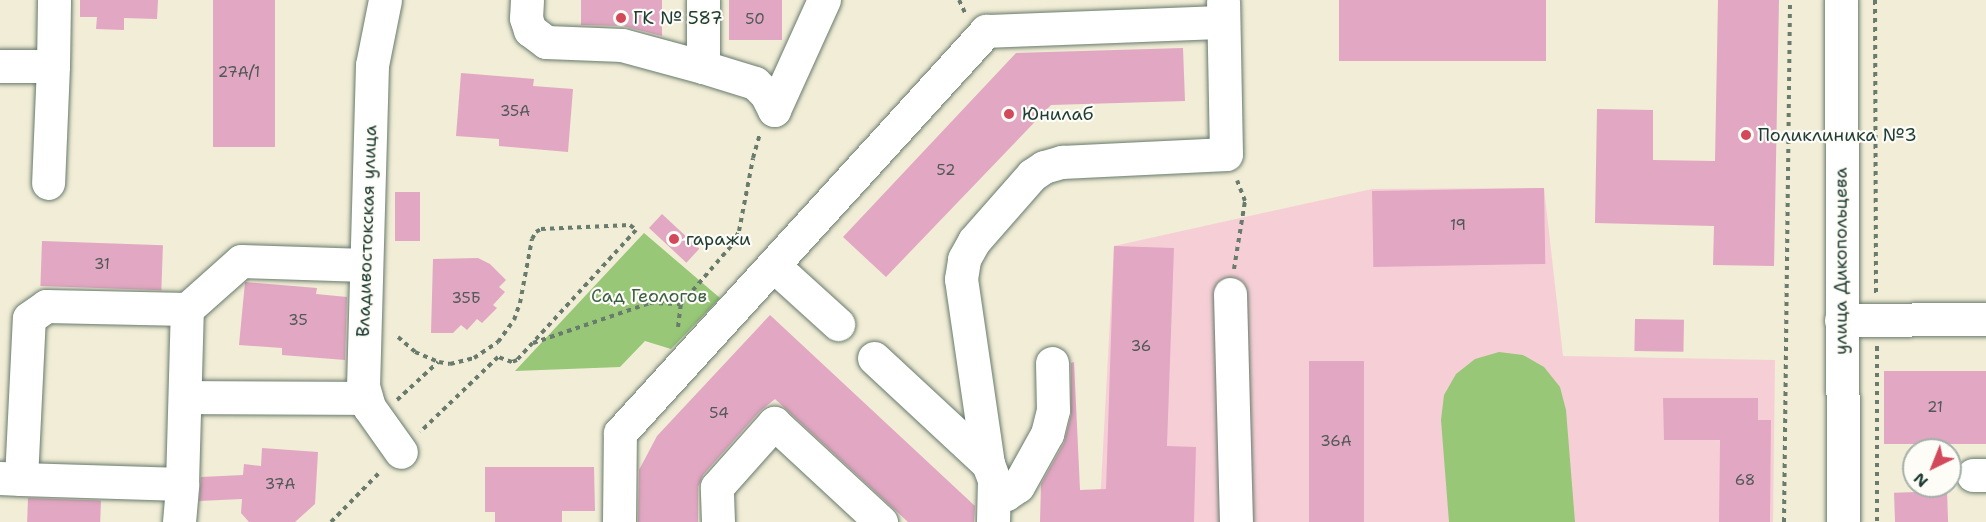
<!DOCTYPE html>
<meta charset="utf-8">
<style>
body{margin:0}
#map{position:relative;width:1986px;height:522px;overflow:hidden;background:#f1edd6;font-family:"Shantell Sans",sans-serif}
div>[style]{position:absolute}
.built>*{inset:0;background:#f6cfd6}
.green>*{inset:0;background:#97c777}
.building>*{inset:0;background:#e2a7c2;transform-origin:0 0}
.path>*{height:4px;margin-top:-2px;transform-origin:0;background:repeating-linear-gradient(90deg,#687b6d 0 4.5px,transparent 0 9px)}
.roads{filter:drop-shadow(0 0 2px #687b6d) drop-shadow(0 0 2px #687b6d)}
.minor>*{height:33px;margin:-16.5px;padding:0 16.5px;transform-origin:16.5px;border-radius:16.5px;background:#fff}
.major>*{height:33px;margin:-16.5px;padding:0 16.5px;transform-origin:16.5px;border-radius:16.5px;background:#fff}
.dots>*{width:16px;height:16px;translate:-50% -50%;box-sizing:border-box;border:3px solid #fdfcf7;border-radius:50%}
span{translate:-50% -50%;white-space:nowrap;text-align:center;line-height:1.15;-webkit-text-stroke:4.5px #fdfcf7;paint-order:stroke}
.number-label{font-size:15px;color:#505858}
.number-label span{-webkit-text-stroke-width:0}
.poi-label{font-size:18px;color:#1f3d34}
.left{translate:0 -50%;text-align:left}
.street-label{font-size:18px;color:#1f3d34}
.park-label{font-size:18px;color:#3d6045}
.north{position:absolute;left:1902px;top:438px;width:60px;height:60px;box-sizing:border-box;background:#fdfcf7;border:2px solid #a4b0a9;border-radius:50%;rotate:223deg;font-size:16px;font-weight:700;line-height:24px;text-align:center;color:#1f3d34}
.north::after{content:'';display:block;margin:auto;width:21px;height:27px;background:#d1495b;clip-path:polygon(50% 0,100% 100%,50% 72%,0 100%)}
</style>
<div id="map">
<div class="built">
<div style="clip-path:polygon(1544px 188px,1563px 356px,1775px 360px,1773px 522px,1099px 522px,1114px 246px,1372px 189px)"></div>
</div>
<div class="green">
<div style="clip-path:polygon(644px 233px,720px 298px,671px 349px,645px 341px,620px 367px,515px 371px)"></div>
<div style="clip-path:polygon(1499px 352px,1523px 355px,1544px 367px,1560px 387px,1566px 410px,1575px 522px,1449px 522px,1441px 420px,1444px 395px,1456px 374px,1475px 359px)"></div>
</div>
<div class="building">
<div style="clip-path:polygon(80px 0,158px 0,157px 19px,124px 18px,124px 30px,96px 29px,97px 17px,80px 17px)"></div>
<div style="left:213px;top:0;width:62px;height:147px"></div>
<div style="clip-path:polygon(581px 0,662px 0,662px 36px,623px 26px,581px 25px)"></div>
<div style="left:729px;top:0;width:53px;height:40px"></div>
<div style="left:1339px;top:0;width:207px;height:61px"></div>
<div style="clip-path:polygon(1718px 0,1779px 0,1774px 266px,1713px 265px,1714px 226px,1595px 223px,1597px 109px,1653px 110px,1653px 160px,1715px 161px)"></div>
<div style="clip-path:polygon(1183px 48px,1185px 101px,1051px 105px,886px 277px,843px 237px,1016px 53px)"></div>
<div style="clip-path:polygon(461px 73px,534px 79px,533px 86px,573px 89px,568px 152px,499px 146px,499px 139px,456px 136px)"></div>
<div style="left:1544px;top:188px;width:76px;height:172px;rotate:89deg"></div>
<div style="left:395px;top:192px;width:25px;height:49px"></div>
<div style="left:662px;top:214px;width:51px;height:19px;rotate:43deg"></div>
<div style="left:42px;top:241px;width:121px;height:45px;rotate:2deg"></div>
<div style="clip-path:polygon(1114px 246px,1174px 248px,1167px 446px,1196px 447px,1194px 522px,1040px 522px,1041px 484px,1064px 443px,1071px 415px,1071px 363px,1074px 362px,1080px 490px,1106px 489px)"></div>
<div style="clip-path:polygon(478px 258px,490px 264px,506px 280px,499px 287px,505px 292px,493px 305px,497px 308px,482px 323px,477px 319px,467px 330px,461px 325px,453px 333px,431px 333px,433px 259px)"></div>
<div style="clip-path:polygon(245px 282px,317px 288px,316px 294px,347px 297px,345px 360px,282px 355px,282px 348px,239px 345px)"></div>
<div style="clip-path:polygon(770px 315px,975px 506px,974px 522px,908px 522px,775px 399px,760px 411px,703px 475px,698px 487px,698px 522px,638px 522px,639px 470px,657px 436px)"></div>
<div style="left:1635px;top:319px;width:49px;height:32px;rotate:1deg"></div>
<div style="left:1309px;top:361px;width:55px;height:161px"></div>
<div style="left:1986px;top:371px;width:73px;height:102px;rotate:90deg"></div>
<div style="clip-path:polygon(1663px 398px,1758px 398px,1758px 420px,1771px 420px,1770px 522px,1719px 522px,1720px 440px,1664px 440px)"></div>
<div style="clip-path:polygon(262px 448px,318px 452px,315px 504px,295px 522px,249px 522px,241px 513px,242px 499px,199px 501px,201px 477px,243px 475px,244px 464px,261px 466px)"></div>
<div style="clip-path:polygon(485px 467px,594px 467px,595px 511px,562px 511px,562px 522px,495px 522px,495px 512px,485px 512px)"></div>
<div style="left:1947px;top:491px;width:31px;height:53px;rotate:88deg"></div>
<div style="left:28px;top:498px;width:73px;height:24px;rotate:2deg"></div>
</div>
<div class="path">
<div style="left:959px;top:0;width:14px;rotate:65deg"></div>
<div style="left:1875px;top:0;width:293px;rotate:89.8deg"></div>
<div style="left:1234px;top:269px;width:69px;rotate:-80.8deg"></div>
<div style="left:1245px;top:201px;width:22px;rotate:-111deg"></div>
<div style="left:678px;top:327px;width:23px;rotate:-83deg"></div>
<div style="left:681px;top:304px;width:78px;rotate:-49.2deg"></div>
<div style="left:732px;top:245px;width:16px;rotate:-63deg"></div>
<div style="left:739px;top:231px;width:74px;rotate:-79.1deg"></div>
<div style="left:753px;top:158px;width:26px;rotate:-74deg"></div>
<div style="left:398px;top:337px;width:23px;rotate:41deg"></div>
<div style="left:415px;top:352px;width:26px;rotate:23deg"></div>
<div style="left:439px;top:362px;width:11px;rotate:10deg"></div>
<div style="left:450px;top:364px;width:25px;rotate:-14deg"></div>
<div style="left:474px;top:358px;width:29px;rotate:-34deg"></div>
<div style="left:498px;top:342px;width:27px;rotate:-54deg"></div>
<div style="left:514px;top:320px;width:18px;rotate:-71deg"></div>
<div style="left:520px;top:303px;width:65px;rotate:-79.4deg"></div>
<div style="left:532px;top:239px;width:8px;rotate:-60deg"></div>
<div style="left:536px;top:232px;width:6px;rotate:-31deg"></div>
<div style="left:541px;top:229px;width:89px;rotate:-2.6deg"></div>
<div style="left:630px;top:225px;width:8px;rotate:40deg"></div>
<div style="left:636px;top:230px;width:176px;rotate:132.5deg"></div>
<div style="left:517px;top:360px;width:5px;rotate:158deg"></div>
<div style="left:512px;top:362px;width:15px;rotate:-160deg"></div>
<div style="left:498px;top:357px;width:108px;rotate:136.1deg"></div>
<div style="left:533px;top:343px;width:124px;rotate:-18.9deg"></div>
<div style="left:650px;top:303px;width:30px;rotate:2deg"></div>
<div style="left:1877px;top:346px;width:176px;rotate:90deg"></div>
<div style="left:397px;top:400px;width:56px;rotate:-42.8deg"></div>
<div style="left:331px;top:522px;width:71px;rotate:-45.6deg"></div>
<div style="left:1784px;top:522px;width:522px;rotate:-89.34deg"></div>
</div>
<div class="roads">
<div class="minor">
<div style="left:385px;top:0;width:66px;rotate:101.3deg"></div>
<div style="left:372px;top:65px;width:321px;rotate:91.6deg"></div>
<div style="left:363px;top:386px;width:22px;rotate:74deg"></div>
<div style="left:369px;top:407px;width:55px;rotate:54.6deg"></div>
<div style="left:527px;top:0;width:18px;rotate:93deg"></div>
<div style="left:526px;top:18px;width:13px;rotate:72deg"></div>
<div style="left:530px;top:30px;width:20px;rotate:37deg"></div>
<div style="left:546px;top:42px;width:76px;rotate:2.3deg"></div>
<div style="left:622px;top:45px;width:84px;rotate:15.2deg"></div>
<div style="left:703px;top:0;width:67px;rotate:90deg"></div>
<div style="left:703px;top:67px;width:54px;rotate:17.1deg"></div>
<div style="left:755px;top:83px;width:16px;rotate:45deg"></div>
<div style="left:766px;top:94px;width:18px;rotate:63deg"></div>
<div style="left:0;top:66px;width:53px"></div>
<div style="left:53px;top:66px;width:117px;rotate:92.4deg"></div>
<div style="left:53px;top:66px;width:66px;rotate:-89.1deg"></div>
<div style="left:774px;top:110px;width:121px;rotate:-65.6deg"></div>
<div style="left:773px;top:265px;width:88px;rotate:42.2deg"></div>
<div style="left:1230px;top:294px;width:228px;rotate:88.5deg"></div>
<div style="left:1841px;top:320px;width:145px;rotate:-0.4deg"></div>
<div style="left:874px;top:358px;width:156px;rotate:42.9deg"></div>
<div style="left:988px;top:464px;width:17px;rotate:69deg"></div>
<div style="left:994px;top:480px;width:42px;rotate:91.4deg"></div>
<div style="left:185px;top:397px;width:179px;rotate:0.3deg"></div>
<div style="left:988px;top:464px;width:187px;rotate:-98.3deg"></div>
<div style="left:961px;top:279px;width:20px;rotate:-81deg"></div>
<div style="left:964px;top:259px;width:21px;rotate:-61deg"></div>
<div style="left:974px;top:241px;width:88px;rotate:-48.7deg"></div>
<div style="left:1032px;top:175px;width:14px;rotate:-34deg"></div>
<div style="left:1044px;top:167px;width:19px;rotate:-16deg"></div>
<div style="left:1062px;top:162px;width:164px;rotate:-2.8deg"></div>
<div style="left:1226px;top:154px;width:152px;rotate:-91.1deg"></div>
<div style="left:1973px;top:475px;width:13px"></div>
<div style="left:0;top:478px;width:21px;rotate:3deg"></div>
<div style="left:21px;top:479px;width:161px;rotate:-87.2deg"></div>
<div style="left:29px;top:318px;width:21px;rotate:-35deg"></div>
<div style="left:46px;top:306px;width:141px;rotate:1.2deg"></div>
<div style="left:187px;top:309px;width:72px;rotate:-41.6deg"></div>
<div style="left:241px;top:261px;width:125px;rotate:1.8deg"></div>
<div style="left:21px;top:479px;width:161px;rotate:1.8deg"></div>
<div style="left:182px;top:484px;width:175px;rotate:-88.4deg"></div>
<div style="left:994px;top:496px;width:12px;rotate:-9deg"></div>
<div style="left:1006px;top:494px;width:14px;rotate:-34deg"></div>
<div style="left:1018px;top:486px;width:60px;rotate:-60.9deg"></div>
<div style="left:1047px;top:434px;width:25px;rotate:-76deg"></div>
<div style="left:1053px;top:410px;width:47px;rotate:-91.2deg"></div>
<div style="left:179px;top:522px;width:38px;rotate:-85deg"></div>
<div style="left:619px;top:522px;width:89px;rotate:-89.4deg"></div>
<div style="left:620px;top:433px;width:544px;rotate:-47.68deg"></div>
<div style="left:986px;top:31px;width:237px;rotate:-2.2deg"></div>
<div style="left:718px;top:522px;width:35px;rotate:-92deg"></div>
<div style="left:717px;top:487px;width:86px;rotate:-48.3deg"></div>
<div style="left:774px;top:423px;width:146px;rotate:42.8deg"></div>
</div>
<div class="major">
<div style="left:1841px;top:0;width:522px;rotate:89.78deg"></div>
</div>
</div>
<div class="dots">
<div style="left:621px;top:18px;background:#d1495b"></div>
<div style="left:1009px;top:114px;background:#d1495b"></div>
<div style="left:1746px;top:135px;background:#d1495b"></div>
<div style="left:674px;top:239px;background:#d1495b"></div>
</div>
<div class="number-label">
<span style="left:755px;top:20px">50</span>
<span style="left:239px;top:73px">27А/1</span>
<span style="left:515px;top:112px">35А</span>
<span style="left:946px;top:171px">52</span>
<span style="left:1458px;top:226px">19</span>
<span style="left:102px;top:265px">31</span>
<span style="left:466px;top:299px">35Б</span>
<span style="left:298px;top:321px">35</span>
<span style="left:1141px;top:347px">36</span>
<span style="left:1935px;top:408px">21</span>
<span style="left:719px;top:414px">54</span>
<span style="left:1336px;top:442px">36А</span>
<span style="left:1745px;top:481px">68</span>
<span style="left:280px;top:485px">37А</span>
</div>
<div class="poi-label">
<span class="left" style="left:633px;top:18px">ГК № 587</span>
<span class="left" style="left:1022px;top:114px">Юнилаб</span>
<span class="left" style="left:1758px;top:135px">Поликлиника №3</span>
<span class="left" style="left:686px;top:239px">гаражи</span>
</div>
<div class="street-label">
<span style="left:367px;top:231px;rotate:-88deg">Владивостокская улица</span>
<span style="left:1841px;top:261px;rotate:-90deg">улица Дикопольцева</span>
</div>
<div class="park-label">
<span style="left:649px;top:296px">Сад Геологов</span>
</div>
<div class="north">N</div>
</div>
